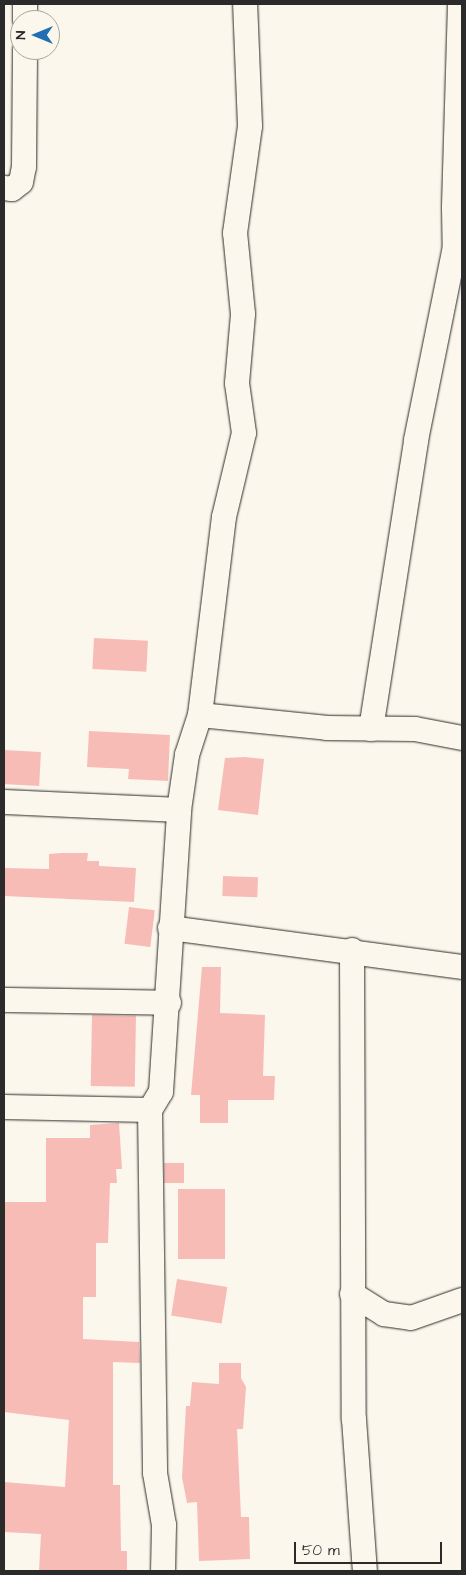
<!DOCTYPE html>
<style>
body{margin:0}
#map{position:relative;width:466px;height:1575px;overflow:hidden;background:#fbf7ec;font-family:"Architects Daughter",sans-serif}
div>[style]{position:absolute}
.building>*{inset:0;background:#f8bcb7;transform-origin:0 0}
.roads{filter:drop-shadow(0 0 1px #2b2b2b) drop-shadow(0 0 1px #2b2b2b)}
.minor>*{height:24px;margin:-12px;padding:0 12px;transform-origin:12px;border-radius:12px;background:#fbf7ec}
span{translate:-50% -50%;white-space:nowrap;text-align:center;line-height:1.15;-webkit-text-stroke:4px #fbf7ec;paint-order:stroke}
.frame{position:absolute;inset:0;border:5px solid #2b2b2b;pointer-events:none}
.north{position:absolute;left:10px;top:10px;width:50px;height:50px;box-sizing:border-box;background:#fbf7ec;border:1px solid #a8a59f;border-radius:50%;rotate:270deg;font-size:14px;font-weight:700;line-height:20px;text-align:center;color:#2b2b2b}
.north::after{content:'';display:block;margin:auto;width:18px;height:22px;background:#1f6fb2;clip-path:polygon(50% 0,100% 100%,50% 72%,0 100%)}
.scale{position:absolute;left:294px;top:1542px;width:148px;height:22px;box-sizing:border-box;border:2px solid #2b2b2b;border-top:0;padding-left:6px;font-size:15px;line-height:18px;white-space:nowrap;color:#2b2b2b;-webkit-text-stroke:4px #fbf7ec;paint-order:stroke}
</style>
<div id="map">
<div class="building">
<div style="left:94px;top:638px;width:54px;height:31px;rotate:3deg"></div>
<div style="clip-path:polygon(89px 731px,170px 735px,168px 781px,128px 779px,129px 769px,87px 767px)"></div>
<div style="left:4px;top:750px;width:37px;height:34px;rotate:3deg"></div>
<div style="clip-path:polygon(245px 757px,264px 759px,258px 815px,218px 810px,225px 758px)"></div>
<div style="clip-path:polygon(61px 853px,88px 853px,87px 861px,99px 861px,99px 866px,136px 868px,134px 902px,4px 896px,4px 868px,49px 869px,49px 854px)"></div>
<div style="left:223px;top:876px;width:35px;height:20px;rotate:2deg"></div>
<div style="left:129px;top:907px;width:26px;height:37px;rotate:7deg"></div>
<div style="clip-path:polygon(202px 967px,221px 967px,220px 1013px,265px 1015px,263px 1076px,275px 1076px,274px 1100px,228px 1100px,228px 1123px,200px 1123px,200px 1095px,191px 1095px)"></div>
<div style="left:92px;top:1015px;width:44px;height:71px;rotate:1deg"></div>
<div style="clip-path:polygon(119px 1123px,122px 1169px,116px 1169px,117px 1183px,110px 1183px,108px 1243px,96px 1243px,96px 1297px,83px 1297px,83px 1339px,139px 1342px,140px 1363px,113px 1362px,113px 1485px,120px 1485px,121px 1551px,127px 1551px,127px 1571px,39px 1571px,41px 1534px,4px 1532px,4px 1482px,65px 1487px,69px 1420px,4px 1412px,4px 1202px,46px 1202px,46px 1138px,90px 1138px,90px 1125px)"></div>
<div style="left:164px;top:1163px;width:20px;height:20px"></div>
<div style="left:178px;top:1189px;width:47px;height:70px"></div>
<div style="left:177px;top:1279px;width:51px;height:37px;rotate:9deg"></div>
<div style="clip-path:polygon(219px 1363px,241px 1363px,241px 1378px,246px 1387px,243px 1429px,237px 1429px,241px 1517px,249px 1517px,250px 1559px,199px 1561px,197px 1502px,187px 1503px,182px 1477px,186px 1406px,190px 1406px,192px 1382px,219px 1384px)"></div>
</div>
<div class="roads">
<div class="minor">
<div style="left:460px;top:4px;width:204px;rotate:91.7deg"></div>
<div style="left:454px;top:208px;width:39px;rotate:89deg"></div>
<div style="left:455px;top:247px;width:12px;rotate:55deg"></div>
<div style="left:25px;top:20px;width:16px;rotate:-90deg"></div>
<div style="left:4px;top:188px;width:8px;rotate:7deg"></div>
<div style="left:12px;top:189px;width:11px;rotate:-38deg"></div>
<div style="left:21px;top:182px;width:15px;rotate:-79deg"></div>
<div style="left:24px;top:167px;width:117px;rotate:-89.5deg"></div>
<div style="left:200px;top:715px;width:128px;rotate:5.8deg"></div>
<div style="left:327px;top:728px;width:88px;rotate:0.7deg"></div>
<div style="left:415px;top:729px;width:48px;rotate:10.8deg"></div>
<div style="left:371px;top:729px;width:292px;rotate:-81.1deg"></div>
<div style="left:416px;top:440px;width:197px;rotate:-78.6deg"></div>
<div style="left:4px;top:802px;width:175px;rotate:2.6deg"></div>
<div style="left:170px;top:928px;width:295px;rotate:7.6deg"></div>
<div style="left:352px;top:950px;width:469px;rotate:89.8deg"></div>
<div style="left:354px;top:1419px;width:152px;rotate:85.9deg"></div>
<div style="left:4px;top:1000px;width:165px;rotate:1deg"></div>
<div style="left:4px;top:1107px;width:146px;rotate:1.2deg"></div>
<div style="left:150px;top:1110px;width:21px;rotate:-59deg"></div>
<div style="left:161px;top:1092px;width:283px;rotate:-86.3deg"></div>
<div style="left:179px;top:810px;width:56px;rotate:-81.7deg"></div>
<div style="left:187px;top:755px;width:42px;rotate:-72deg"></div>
<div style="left:200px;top:715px;width:199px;rotate:-83.1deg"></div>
<div style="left:224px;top:517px;width:86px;rotate:-76.6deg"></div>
<div style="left:244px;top:433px;width:50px;rotate:-98deg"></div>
<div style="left:237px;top:383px;width:69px;rotate:-85deg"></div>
<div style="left:243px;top:314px;width:81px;rotate:-95.6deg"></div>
<div style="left:235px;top:233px;width:108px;rotate:-82deg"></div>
<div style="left:250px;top:126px;width:122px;rotate:-92.3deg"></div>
<div style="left:150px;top:1110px;width:363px;rotate:89.2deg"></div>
<div style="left:155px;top:1473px;width:53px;rotate:80.2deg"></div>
<div style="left:164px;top:1525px;width:46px;rotate:91.2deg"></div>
<div style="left:352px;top:1294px;width:38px;rotate:32deg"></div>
<div style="left:384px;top:1314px;width:27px;rotate:8deg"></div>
<div style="left:411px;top:1318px;width:54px;rotate:-19.4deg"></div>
</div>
</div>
<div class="frame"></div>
<div class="north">N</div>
<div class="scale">50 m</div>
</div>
